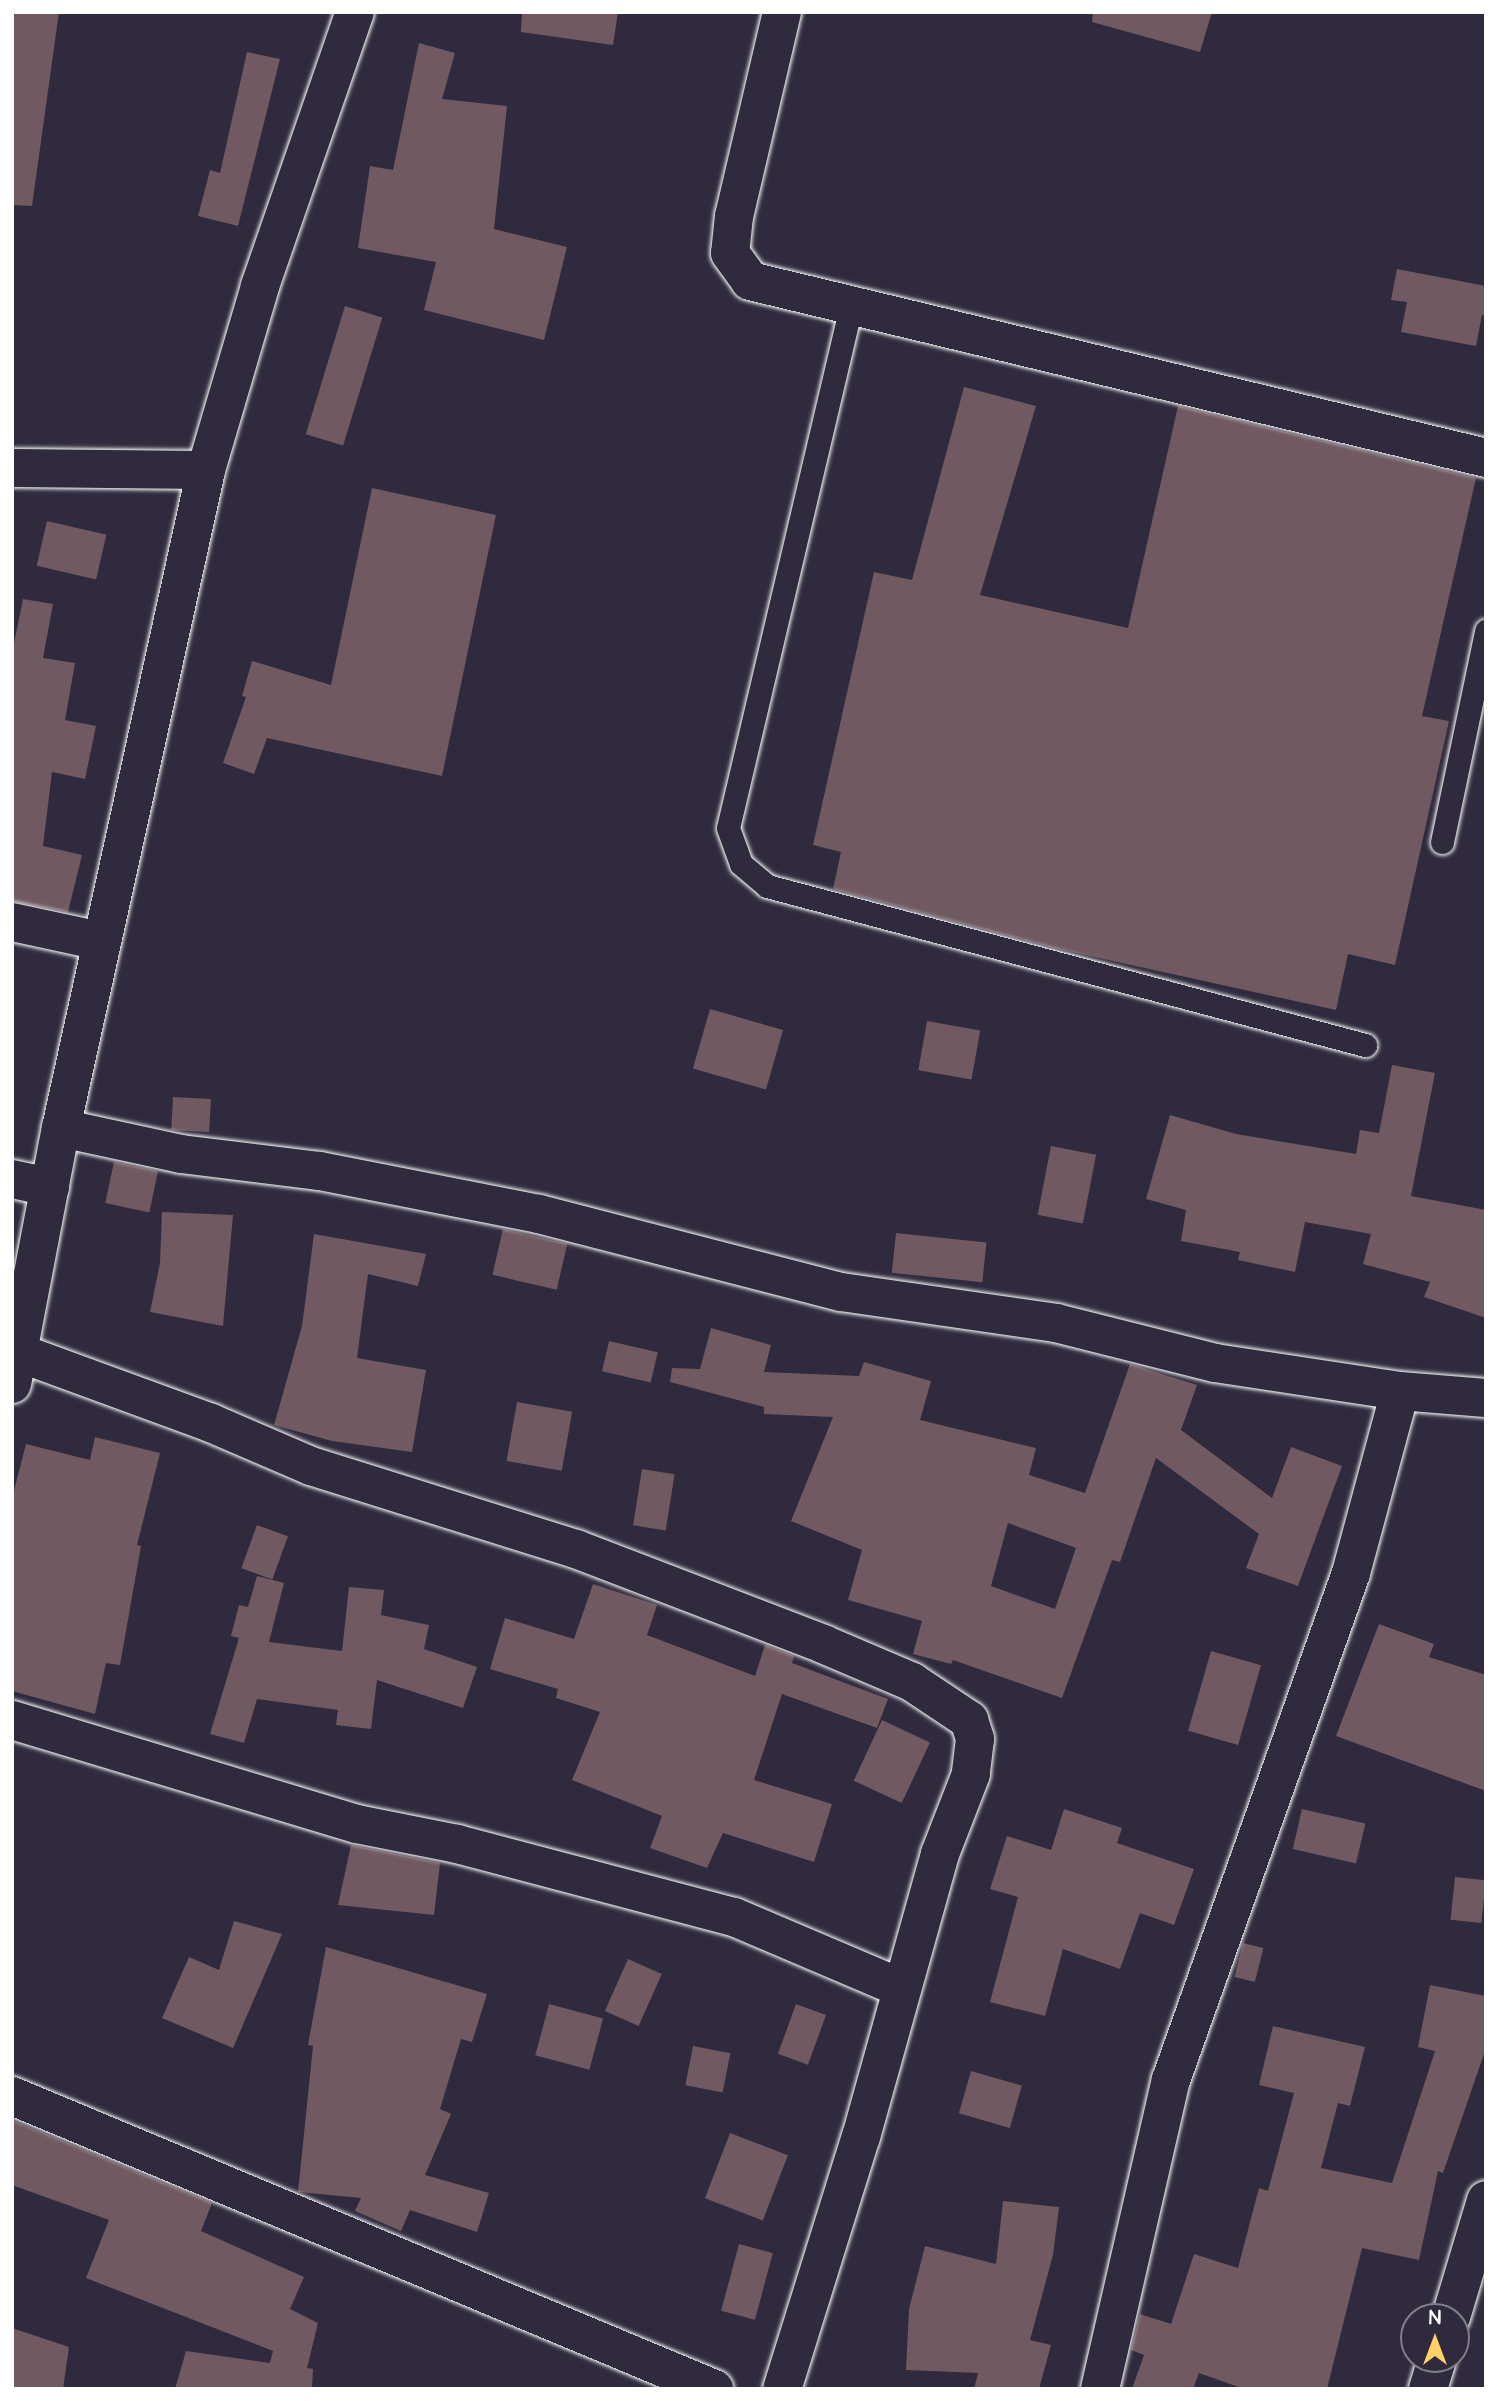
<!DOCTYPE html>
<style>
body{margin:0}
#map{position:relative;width:1498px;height:2401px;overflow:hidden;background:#2f2a3d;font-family:"Architects Daughter",sans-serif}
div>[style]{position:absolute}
.building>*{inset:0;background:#705961;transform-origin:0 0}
.roads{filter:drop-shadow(0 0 2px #fff) drop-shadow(0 0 2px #fff)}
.lane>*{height:23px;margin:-11.5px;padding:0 11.5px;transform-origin:11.5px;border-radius:11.5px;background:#2f2a3d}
.street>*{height:38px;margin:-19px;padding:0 19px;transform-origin:19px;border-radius:19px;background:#2f2a3d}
span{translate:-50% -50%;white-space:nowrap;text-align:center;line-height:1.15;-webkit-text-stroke:6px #2f2a3d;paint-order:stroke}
.frame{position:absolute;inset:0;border:14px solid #fff;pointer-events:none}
.north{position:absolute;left:1400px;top:2303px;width:70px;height:70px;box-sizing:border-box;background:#2f2a3d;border:2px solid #827f8b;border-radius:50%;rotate:0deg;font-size:19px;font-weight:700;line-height:28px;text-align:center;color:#fff}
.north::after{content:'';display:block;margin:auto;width:24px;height:32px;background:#ffd166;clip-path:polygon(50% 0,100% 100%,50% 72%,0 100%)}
</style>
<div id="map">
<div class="building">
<div style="clip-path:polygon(12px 12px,59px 12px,32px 206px,12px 205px)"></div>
<div style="clip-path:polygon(522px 12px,618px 12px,613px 45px,521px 32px)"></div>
<div style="clip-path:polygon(1093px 12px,1212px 12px,1200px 52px,1092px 22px)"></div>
<div style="clip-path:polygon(419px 43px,455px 53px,442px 99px,507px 106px,494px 229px,567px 247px,544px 340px,424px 310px,436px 262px,358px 248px,370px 166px,393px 170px)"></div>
<div style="clip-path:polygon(247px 52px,280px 59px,238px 226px,198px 216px,210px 170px,220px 173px)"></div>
<div style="clip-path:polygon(1397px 269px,1486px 286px,1486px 316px,1482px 315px,1476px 346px,1401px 332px,1407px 302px,1391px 300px)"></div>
<div style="left:345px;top:306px;width:39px;height:134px;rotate:17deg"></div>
<div style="clip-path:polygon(964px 387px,1036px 406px,980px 595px,1128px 628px,1178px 406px,1476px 478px,1422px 716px,1449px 721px,1395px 965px,1348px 954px,1336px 1010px,1054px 948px,833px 889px,841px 852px,813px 845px,874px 572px,912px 580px)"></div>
<div style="clip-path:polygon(372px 488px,496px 515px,442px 776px,267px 738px,254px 774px,223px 763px,246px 697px,242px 696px,252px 661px,331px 685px)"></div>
<div style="left:47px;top:521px;width:61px;height:46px;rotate:13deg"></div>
<div style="clip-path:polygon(23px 599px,53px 604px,43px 658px,75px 663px,65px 720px,96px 726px,85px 779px,52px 772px,43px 846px,82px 855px,68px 912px,12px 901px,12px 653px)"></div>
<div style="left:710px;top:1009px;width:76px;height:62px;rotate:16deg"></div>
<div style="left:927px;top:1021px;width:54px;height:50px;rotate:10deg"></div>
<div style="clip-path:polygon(1392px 1065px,1435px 1073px,1411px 1196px,1486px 1210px,1486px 1318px,1424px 1297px,1430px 1282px,1363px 1264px,1371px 1234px,1305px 1222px,1295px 1272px,1238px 1260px,1240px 1252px,1181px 1241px,1186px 1210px,1146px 1199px,1170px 1115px,1236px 1134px,1356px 1154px,1360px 1130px,1379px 1133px)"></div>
<div style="left:173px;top:1097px;width:38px;height:33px;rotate:3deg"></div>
<div style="left:1051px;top:1146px;width:46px;height:70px;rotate:11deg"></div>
<div style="left:114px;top:1162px;width:45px;height:42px;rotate:12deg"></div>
<div style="clip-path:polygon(162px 1212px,233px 1215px,223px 1326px,150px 1312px,160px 1263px)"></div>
<div style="left:503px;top:1229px;width:66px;height:47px;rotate:13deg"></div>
<div style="left:896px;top:1233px;width:91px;height:40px;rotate:6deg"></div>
<div style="clip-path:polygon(314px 1234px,426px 1254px,418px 1286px,368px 1274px,357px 1358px,426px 1370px,412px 1452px,332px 1441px,274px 1425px,302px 1326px)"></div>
<div style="clip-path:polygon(evenodd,711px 1328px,771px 1345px,764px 1372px,859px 1376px,864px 1362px,931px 1381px,920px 1420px,1036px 1448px,1029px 1475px,1085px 1493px,1130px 1364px,1197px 1385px,1181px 1430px,1272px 1498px,1291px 1447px,1342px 1466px,1298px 1586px,1246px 1568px,1259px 1534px,1156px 1458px,1120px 1562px,1112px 1560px,1062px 1698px,953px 1660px,951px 1664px,913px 1654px,922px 1621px,848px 1600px,862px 1550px,791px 1521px,833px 1417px,764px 1414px,764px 1407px,670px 1382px,672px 1368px,700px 1369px,711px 1328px,1008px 1523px,1076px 1548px,1055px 1609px,991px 1586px,1008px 1523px)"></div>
<div style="left:609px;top:1341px;width:50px;height:31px;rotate:13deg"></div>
<div style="left:517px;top:1402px;width:56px;height:60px;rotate:10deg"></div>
<div style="clip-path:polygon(95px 1437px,160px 1453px,137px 1545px,141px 1546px,120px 1665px,106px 1663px,95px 1714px,12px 1691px,12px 1498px,26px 1444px,90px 1460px)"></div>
<div style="left:642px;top:1469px;width:33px;height:57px;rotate:9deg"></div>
<div style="left:257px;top:1525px;width:33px;height:46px;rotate:20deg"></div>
<div style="clip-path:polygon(257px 1576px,284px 1583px,269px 1642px,342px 1651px,349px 1587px,384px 1590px,381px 1615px,429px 1625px,424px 1649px,477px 1667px,463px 1708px,377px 1680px,371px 1729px,336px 1725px,338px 1710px,257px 1699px,244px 1743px,210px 1734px,239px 1638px,231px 1636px,239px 1605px,248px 1607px)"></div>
<div style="clip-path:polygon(593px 1584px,657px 1605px,647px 1635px,755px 1676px,765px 1645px,794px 1656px,792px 1663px,888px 1699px,877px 1728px,782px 1694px,754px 1780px,832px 1804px,814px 1862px,723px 1833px,707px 1868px,650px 1848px,662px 1816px,572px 1780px,600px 1712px,556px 1698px,558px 1689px,490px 1669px,505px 1618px,574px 1639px)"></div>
<div style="clip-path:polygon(1379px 1624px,1434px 1644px,1429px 1657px,1486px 1675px,1486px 1791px,1336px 1736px)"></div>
<div style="left:1211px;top:1651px;width:52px;height:83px;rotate:16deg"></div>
<div style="left:882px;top:1720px;width:53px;height:67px;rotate:25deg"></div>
<div style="clip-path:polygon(1064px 1809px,1122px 1828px,1117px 1843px,1194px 1869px,1174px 1925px,1140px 1913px,1120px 1969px,1063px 1949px,1045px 2016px,990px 2002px,1018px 1897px,990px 1889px,1007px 1836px,1051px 1850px)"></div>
<div style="left:1302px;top:1809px;width:65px;height:41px;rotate:13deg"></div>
<div style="clip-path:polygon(351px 1845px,440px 1863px,434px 1915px,338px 1905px)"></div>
<div style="left:1455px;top:1877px;width:31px;height:43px;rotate:6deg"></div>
<div style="clip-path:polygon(234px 1921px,282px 1934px,233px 2048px,162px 2018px,189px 1957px,219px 1970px)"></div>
<div style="left:1243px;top:1943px;width:21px;height:35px;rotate:14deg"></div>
<div style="clip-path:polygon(326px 1947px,487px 1994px,472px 2042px,461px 2039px,440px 2109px,451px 2114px,425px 2175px,489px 2193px,477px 2232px,410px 2210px,401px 2231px,355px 2211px,361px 2198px,298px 2192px,313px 2046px,308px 2045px)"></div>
<div style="left:628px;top:1959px;width:37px;height:57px;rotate:24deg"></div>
<div style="clip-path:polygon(1430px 1985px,1486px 1996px,1486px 2048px,1443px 2173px,1438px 2171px,1419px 2260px,1362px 2248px,1327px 2389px,1244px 2389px,1199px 2373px,1193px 2389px,1132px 2389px,1144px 2355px,1131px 2350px,1140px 2314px,1171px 2324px,1194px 2254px,1238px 2268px,1259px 2188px,1268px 2191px,1294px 2093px,1259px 2085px,1273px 2026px,1365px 2047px,1350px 2106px,1338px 2103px,1321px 2168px,1392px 2183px,1435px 2051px,1418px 2047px)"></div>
<div style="left:549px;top:2004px;width:56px;height:53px;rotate:15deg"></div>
<div style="left:796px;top:2004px;width:32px;height:53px;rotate:20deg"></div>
<div style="left:693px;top:2046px;width:38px;height:40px;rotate:11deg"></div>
<div style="left:971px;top:2071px;width:53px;height:44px;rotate:16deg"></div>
<div style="clip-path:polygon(12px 2120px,212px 2203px,201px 2231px,304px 2277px,290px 2309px,318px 2323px,307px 2368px,313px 2369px,312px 2389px,175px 2389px,186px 2351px,270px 2363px,273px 2351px,86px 2278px,109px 2220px,12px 2185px)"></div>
<div style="left:730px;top:2133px;width:62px;height:70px;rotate:21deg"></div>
<div style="clip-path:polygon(1003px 2201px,1059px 2207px,1053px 2255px,1030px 2340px,1051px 2345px,1039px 2389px,974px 2389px,978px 2373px,906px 2370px,909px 2309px,925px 2246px,996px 2264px)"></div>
<div style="left:739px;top:2244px;width:35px;height:69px;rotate:15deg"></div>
<div style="clip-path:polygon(12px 2328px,69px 2347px,63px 2389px,12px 2389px)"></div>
</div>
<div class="roads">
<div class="lane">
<div style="left:851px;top:306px;width:536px;rotate:103.26deg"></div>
<div style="left:728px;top:828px;width:38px;rotate:70deg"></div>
<div style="left:741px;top:864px;width:34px;rotate:40deg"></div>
<div style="left:767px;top:886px;width:619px;rotate:14.89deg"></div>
<div style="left:1442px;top:842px;width:216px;rotate:-78.2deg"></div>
</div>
<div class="street">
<div style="left:782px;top:12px;width:210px;rotate:103.2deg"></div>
<div style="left:734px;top:216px;width:37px;rotate:96deg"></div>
<div style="left:730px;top:253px;width:34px;rotate:54deg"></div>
<div style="left:750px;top:281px;width:757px;rotate:13.52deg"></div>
<div style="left:12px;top:468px;width:194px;rotate:0.6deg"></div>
<div style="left:12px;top:922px;width:91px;rotate:12.1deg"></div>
<div style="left:61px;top:1128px;width:123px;rotate:12.2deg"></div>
<div style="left:181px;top:1154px;width:140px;rotate:7deg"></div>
<div style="left:320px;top:1171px;width:223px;rotate:11.1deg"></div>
<div style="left:539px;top:1214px;width:312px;rotate:14.5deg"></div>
<div style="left:841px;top:1292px;width:217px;rotate:8.2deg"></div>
<div style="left:1056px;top:1323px;width:164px;rotate:14.1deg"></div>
<div style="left:1215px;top:1363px;width:187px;rotate:8.6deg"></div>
<div style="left:1400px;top:1391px;width:86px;rotate:4.7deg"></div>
<div style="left:12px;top:1179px;width:39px;rotate:12deg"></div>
<div style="left:20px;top:1353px;width:203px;rotate:20.1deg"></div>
<div style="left:211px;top:1423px;width:109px;rotate:23.3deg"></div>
<div style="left:311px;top:1466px;width:278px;rotate:17.4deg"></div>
<div style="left:576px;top:1549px;width:265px;rotate:21deg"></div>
<div style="left:823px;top:1644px;width:97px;rotate:23.1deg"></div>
<div style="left:912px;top:1682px;width:69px;rotate:33.7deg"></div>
<div style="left:969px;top:1720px;width:20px;rotate:72deg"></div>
<div style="left:975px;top:1739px;width:35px;rotate:97deg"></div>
<div style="left:971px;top:1774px;width:86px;rotate:111.2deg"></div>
<div style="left:940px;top:1854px;width:293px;rotate:105.6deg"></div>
<div style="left:861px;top:2136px;width:265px;rotate:107.3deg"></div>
<div style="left:12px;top:1384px;width:261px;rotate:-79.2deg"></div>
<div style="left:61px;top:1128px;width:674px;rotate:-77.57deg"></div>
<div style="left:206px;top:470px;width:192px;rotate:-73.6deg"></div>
<div style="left:260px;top:286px;width:290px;rotate:-70.9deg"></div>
<div style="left:12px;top:1720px;width:360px;rotate:16.8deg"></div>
<div style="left:357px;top:1824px;width:102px;rotate:11.3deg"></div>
<div style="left:457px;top:1844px;width:286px;rotate:14.8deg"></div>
<div style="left:734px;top:1917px;width:181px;rotate:23deg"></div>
<div style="left:12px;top:2096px;width:761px;rotate:22.65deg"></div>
<div style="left:1451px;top:2317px;width:122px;rotate:-73.3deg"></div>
<div style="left:1100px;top:2389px;width:317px;rotate:-77.1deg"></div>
<div style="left:1171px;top:2080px;width:538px;rotate:-70.45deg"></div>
<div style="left:1351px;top:1573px;width:188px;rotate:-74.9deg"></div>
<div style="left:1428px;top:2389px;width:31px;rotate:-73deg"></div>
</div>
</div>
<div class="frame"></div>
<div class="north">N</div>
</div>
